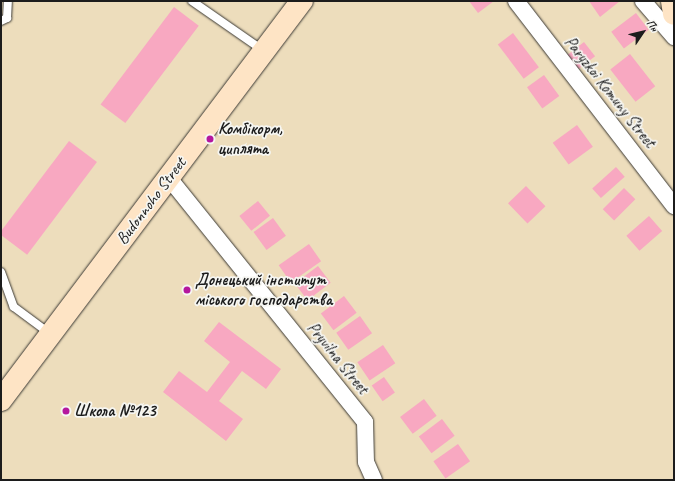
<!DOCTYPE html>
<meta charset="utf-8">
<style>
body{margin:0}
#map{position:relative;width:675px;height:481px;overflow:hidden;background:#edddbc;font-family:Caveat,sans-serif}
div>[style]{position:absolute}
.building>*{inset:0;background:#f8a8c1;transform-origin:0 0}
.roads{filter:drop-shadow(0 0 1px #3b3934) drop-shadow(0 0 1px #3b3934)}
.lane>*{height:8px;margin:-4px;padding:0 4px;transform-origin:4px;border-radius:4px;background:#fff}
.street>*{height:16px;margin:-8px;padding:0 8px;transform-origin:8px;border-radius:8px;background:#fff}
.secondary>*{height:22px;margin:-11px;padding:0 11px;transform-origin:11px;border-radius:11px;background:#fee4c5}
.dots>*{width:11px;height:11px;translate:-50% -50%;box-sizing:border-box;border:2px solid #f6f6f2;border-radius:50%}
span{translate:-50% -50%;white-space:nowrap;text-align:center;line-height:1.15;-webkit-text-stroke:3.5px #f6f6f2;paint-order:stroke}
.street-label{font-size:17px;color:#1c1c1c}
.poi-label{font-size:17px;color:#1c1c1c;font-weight:700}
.left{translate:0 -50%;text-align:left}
.frame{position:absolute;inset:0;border:2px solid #1c1c1c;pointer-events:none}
.north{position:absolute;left:623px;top:12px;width:40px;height:40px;-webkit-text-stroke:3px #f6f6f2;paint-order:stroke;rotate:55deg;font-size:11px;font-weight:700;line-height:16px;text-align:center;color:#1c1c1c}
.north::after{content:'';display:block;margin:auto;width:14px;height:18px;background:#1c1c1c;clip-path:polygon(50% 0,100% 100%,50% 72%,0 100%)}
</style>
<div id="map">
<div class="building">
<div style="clip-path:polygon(469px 1px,494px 1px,478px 13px)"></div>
<div style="clip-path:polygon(589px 1px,620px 1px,600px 17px)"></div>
<div style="left:174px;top:7px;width:31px;height:122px;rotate:37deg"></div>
<div style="left:636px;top:13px;width:21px;height:31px;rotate:53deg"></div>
<div style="left:513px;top:33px;width:43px;height:19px;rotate:53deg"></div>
<div style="left:584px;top:42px;width:18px;height:21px;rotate:52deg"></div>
<div style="left:630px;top:54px;width:41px;height:25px;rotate:52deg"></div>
<div style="left:544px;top:75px;width:26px;height:21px;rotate:54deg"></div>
<div style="left:577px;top:125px;width:27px;height:30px;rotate:54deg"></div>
<div style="left:69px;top:141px;width:35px;height:116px;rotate:37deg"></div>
<div style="left:616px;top:167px;width:13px;height:32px;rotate:48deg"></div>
<div style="left:526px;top:186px;width:28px;height:25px;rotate:46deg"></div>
<div style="left:624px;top:188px;width:16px;height:30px;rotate:45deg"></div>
<div style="left:258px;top:201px;width:19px;height:24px;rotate:51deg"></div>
<div style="left:649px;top:216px;width:20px;height:30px;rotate:49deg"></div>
<div style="left:273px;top:218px;width:22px;height:24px;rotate:54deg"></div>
<div style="left:309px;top:244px;width:21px;height:37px;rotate:55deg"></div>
<div style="left:318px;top:266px;width:21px;height:29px;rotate:53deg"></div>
<div style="left:344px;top:296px;width:21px;height:29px;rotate:53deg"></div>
<div style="left:360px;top:316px;width:21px;height:29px;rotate:55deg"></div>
<div style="clip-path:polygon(219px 322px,281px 369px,266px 389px,242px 371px,219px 401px,243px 419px,226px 441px,163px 392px,179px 371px,207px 392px,230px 362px,204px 341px)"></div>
<div style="left:383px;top:345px;width:22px;height:31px;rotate:56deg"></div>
<div style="left:384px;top:377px;width:19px;height:15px;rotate:55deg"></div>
<div style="left:424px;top:399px;width:21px;height:30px;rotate:53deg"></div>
<div style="left:442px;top:419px;width:21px;height:29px;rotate:53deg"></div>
<div style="left:458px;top:444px;width:21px;height:30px;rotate:55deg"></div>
</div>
<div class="roads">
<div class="lane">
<div style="left:192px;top:1px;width:88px;rotate:34.8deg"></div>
<div style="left:1px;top:21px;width:7px;rotate:-27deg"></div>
<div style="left:7px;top:18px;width:17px;rotate:-87deg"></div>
<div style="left:1px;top:272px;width:37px;rotate:70deg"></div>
<div style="left:14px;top:307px;width:44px;rotate:36.6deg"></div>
</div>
<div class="street">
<div style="left:516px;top:1px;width:259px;rotate:52.4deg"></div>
<div style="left:643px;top:1px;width:48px;rotate:49.3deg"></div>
<div style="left:169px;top:178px;width:313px;rotate:51.2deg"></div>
<div style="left:365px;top:422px;width:40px;rotate:88.6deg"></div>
<div style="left:366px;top:462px;width:20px;rotate:66deg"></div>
</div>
<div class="secondary">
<div style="left:672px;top:1px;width:13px;rotate:81deg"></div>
<div style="left:1px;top:400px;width:500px;rotate:-53deg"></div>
</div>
</div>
<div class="dots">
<div style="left:210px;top:139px;background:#b5179e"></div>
<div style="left:187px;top:290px;background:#b5179e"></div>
<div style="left:66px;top:411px;background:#b5179e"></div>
</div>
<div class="street-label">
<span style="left:610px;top:92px;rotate:52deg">Paryzkoi Komuny Street</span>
<span style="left:151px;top:201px;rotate:-53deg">Budonnoho Street</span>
<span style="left:338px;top:358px;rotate:51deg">Pryvilna Street</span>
</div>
<div class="poi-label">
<span class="left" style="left:218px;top:139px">Комбікорм,<br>циплята</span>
<span class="left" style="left:195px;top:290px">Донецький інститут<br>міського господарства</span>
<span class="left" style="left:74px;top:411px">Школа №123</span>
</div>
<div class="frame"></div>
<div class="north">Пн</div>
</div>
